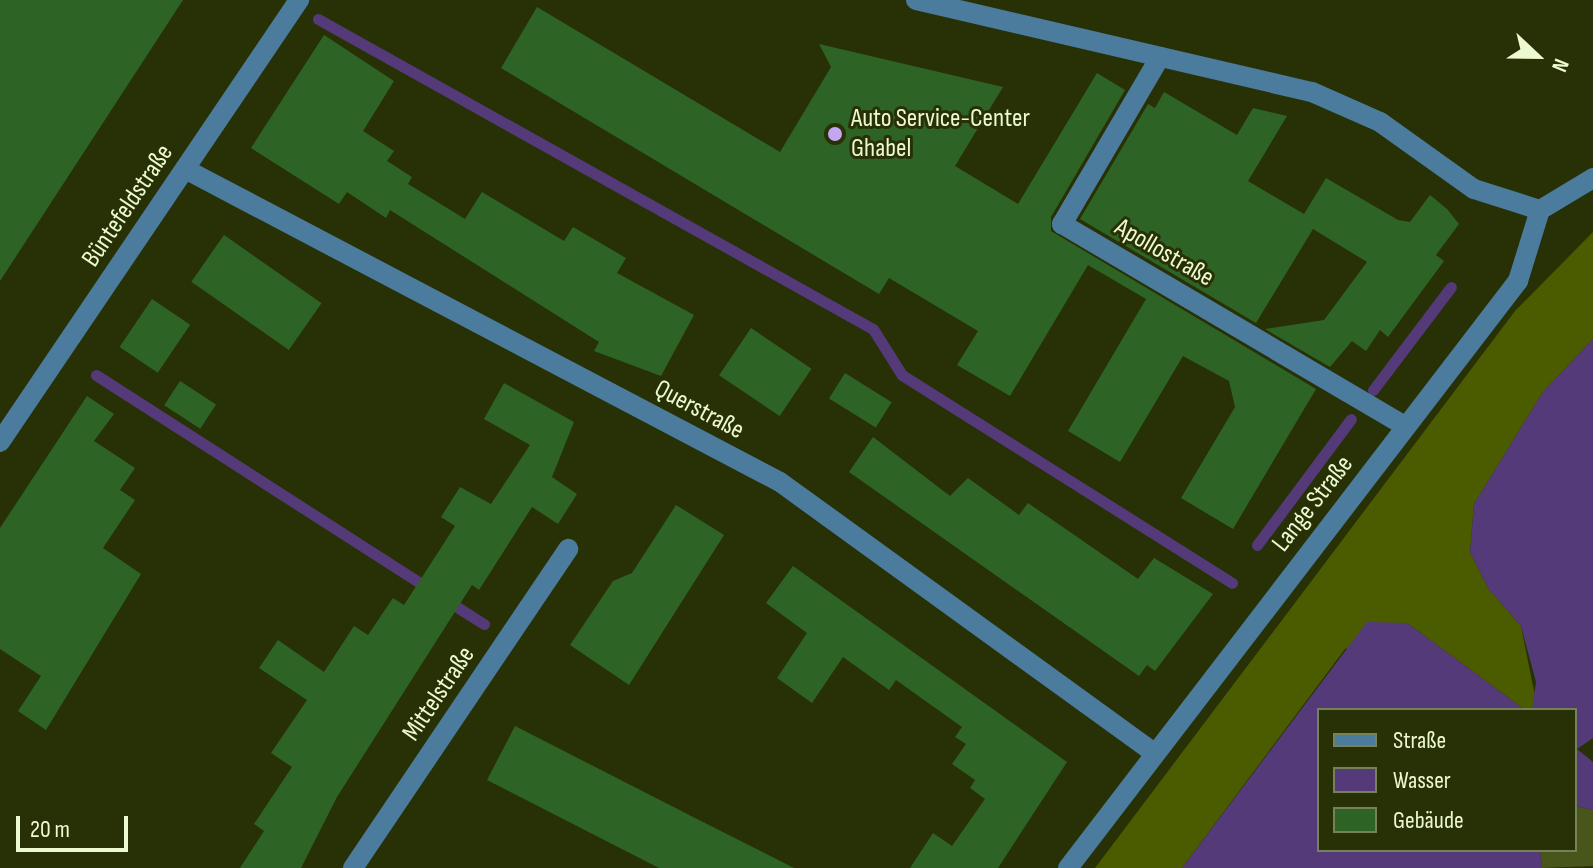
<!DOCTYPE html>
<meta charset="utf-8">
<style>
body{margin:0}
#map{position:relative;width:1593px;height:868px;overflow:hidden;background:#273105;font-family:"Sofia Sans Condensed",sans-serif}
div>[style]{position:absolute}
.green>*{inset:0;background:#48551b}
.forest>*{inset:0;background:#4a5b00}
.water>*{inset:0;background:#553a7a}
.stream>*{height:11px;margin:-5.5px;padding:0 5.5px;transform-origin:5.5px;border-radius:5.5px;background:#553a7a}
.building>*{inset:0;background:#2e6326;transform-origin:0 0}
.minor>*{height:20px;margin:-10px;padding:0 10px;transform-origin:10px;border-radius:10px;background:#4b7b9d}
.dots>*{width:22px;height:22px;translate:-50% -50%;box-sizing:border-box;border:4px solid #273105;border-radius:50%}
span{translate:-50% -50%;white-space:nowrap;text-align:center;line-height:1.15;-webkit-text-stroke:6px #273105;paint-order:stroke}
.poi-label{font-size:26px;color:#edf9d1}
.left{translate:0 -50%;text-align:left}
.street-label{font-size:26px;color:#edf9d1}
.legend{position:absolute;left:1317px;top:708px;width:260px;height:144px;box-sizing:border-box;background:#273105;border:2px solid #768157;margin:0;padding:10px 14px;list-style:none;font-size:24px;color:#edf9d1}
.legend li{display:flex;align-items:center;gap:16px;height:40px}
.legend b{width:40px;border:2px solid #768157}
.north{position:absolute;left:1497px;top:16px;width:80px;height:80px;-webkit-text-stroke:6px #273105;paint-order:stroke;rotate:112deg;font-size:22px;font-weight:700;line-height:32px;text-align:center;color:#edf9d1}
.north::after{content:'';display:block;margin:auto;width:28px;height:36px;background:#edf9d1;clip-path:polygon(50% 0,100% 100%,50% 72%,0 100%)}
.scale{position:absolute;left:16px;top:816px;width:112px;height:36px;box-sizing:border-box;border:4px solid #edf9d1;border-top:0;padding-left:10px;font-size:24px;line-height:28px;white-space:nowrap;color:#edf9d1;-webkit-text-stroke:6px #273105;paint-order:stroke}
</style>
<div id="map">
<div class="green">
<div style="clip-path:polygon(1575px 806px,1593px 810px,1593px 866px,1542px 868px,1540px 850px,1575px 850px)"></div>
</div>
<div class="forest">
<div style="clip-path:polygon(1593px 232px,1593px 339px,1543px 392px,1474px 504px,1470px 552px,1488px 588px,1521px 626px,1537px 706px,1525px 710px,1407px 623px,1345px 649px,1182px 868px,1095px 868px,1515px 311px)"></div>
</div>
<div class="water">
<div style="clip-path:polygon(1593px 339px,1593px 738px,1577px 749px,1593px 762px,1593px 810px,1575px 806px,1575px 710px,1532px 710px,1536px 682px,1521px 626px,1488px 588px,1470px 552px,1474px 504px,1543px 392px)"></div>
<div style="clip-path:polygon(1367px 622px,1407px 623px,1525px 710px,1319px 710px,1319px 850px,1540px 850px,1542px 868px,1182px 868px)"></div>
</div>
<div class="stream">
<div style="left:318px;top:19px;width:636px;rotate:29.19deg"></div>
<div style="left:873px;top:329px;width:54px;rotate:57.8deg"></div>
<div style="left:902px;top:375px;width:390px;rotate:32.2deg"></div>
<div style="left:96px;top:375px;width:396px;rotate:32.7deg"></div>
<div style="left:1373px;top:390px;width:129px;rotate:-52.9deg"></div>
<div style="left:1257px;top:545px;width:157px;rotate:-53.3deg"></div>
<div style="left:446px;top:600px;width:45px;rotate:32.3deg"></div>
</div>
<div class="building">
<div style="clip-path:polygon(0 0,183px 0,0 281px)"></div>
<div style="clip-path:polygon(537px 7px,780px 152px,831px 67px,819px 44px,1003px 87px,955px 166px,1018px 204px,1097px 73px,1125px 90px,1051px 217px,1051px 231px,1316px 389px,1233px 529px,1181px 498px,1235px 407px,1229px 381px,1183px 356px,1120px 462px,1068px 431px,1146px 299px,1088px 265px,1010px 396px,957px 365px,978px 331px,889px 278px,879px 294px,501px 68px)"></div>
<div style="clip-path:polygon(324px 35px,394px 81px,363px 131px,394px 151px,387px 161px,412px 177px,408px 184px,465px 219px,482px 192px,564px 241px,573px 227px,626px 258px,617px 273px,694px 315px,661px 376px,594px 351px,599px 342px,390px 210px,386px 218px,347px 192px,339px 204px,251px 148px)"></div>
<div style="clip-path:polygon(1164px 92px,1237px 135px,1253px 108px,1287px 116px,1248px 181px,1304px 214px,1326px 178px,1398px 220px,1410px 222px,1430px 195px,1447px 209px,1459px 224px,1436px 255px,1444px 261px,1388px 337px,1380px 330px,1366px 351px,1352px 341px,1330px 367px,1265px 329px,1324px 320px,1367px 262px,1313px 229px,1256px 323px,1080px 219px,1148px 104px,1155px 108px)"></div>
<div style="left:224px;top:235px;width:119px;height:57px;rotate:35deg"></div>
<div style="left:152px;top:299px;width:46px;height:58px;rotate:34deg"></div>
<div style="left:751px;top:328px;width:73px;height:57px;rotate:34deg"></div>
<div style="left:845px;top:373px;width:55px;height:30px;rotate:32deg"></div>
<div style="left:180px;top:381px;width:43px;height:29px;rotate:33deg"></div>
<div style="clip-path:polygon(504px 383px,574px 422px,552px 477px,577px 494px,558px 524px,532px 507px,479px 590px,472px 585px,337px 797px,301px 868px,240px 868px,264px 831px,254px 824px,292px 767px,271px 753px,307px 700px,259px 668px,278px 640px,324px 672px,354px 626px,368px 635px,393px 598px,404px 605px,455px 526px,441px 517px,460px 487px,491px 504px,530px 445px,484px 419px)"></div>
<div style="clip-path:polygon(87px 396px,114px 414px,94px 441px,135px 468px,120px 490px,135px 500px,103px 548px,141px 574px,46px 730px,18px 711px,41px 676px,0 649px,0 528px)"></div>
<div style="clip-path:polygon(873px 437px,950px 496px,968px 478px,1019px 515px,1028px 503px,1138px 579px,1154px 558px,1213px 594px,1155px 671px,1147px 665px,1139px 676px,849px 472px)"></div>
<div style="clip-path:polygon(676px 505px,724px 535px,629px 685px,570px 645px,613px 581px,632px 573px)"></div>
<div style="clip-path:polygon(793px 566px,1067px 762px,998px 868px,910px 868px,933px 833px,952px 846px,985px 799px,970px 788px,975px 780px,952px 764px,966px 744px,955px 737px,962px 727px,896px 680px,889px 690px,843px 657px,812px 703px,777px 678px,807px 633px,766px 603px)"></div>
<div style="clip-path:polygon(515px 726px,697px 819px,794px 868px,659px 868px,487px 780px)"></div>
</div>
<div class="minor">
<div style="left:916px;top:0;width:407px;rotate:13.1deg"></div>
<div style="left:1312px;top:92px;width:74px;rotate:23.8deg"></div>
<div style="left:1380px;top:122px;width:115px;rotate:35.5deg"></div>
<div style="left:1474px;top:189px;width:69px;rotate:17.7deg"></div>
<div style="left:1160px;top:57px;width:194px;rotate:120.4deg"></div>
<div style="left:1062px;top:224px;width:398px;rotate:30.5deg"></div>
<div style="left:185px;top:169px;width:672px;rotate:27.75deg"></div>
<div style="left:780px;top:482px;width:460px;rotate:35.9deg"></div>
<div style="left:0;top:442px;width:534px;rotate:-55.92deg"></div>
<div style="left:353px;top:868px;width:385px;rotate:-56deg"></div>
<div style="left:1068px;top:868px;width:740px;rotate:-52.53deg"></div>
<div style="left:1518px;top:281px;width:74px;rotate:-72.8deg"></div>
<div style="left:1540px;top:210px;width:62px;rotate:-31.1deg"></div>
</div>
<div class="dots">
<div style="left:835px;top:134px;background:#c3a7f2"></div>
</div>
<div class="poi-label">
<span class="left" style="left:851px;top:134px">Auto Service-Center<br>Ghabel</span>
</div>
<div class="street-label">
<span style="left:128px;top:206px;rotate:-56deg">Büntefeldstraße</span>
<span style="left:1164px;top:253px;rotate:30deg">Apollostraße</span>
<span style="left:699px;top:410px;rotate:28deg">Querstraße</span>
<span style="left:1313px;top:504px;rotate:-52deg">Lange Straße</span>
<span style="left:439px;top:694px;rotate:-56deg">Mittelstraße</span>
</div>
<ul class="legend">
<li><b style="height:10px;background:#4b7b9d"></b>Straße</li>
<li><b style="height:22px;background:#553a7a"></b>Wasser</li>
<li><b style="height:22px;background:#2e6326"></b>Gebäude</li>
</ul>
<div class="north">N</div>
<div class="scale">20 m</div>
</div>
